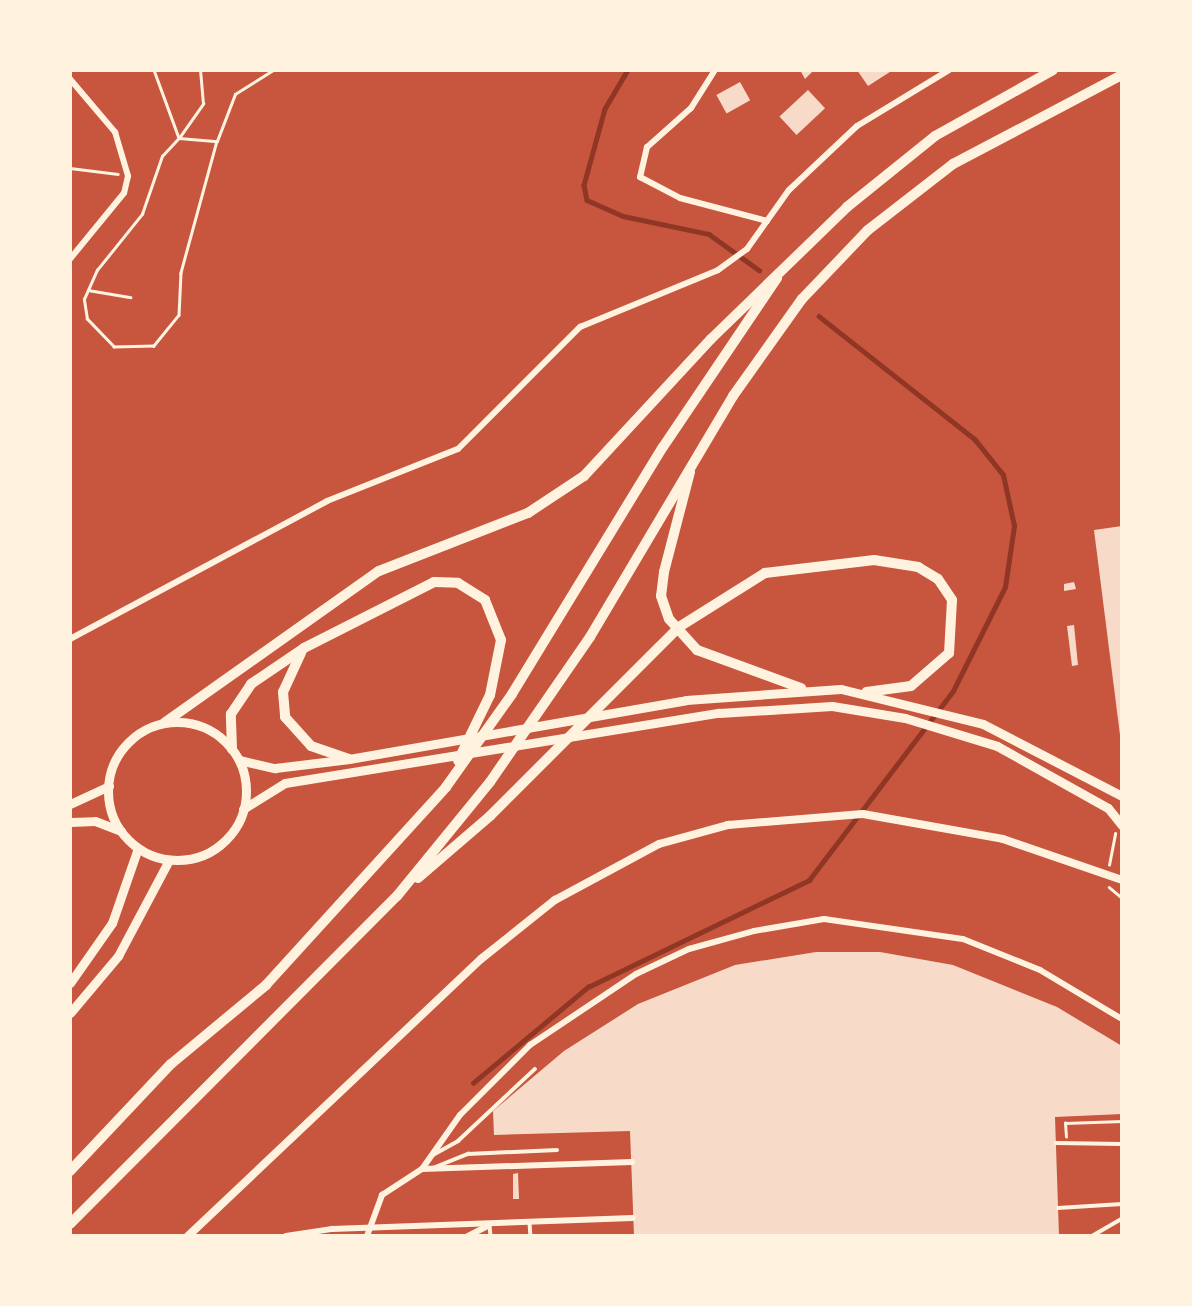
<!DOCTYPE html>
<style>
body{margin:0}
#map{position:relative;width:1192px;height:1306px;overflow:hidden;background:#c8553d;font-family:Poppins,sans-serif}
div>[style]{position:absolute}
.stream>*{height:4.5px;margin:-2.25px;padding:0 2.25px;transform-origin:2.25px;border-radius:2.25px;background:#8f3625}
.building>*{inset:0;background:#f7dbc8;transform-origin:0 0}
.path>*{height:2.5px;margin:-1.25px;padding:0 1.25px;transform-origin:1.25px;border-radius:1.25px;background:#fff3e0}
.service>*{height:3.5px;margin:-1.75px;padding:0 1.75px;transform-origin:1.75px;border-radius:1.75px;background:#fff3e0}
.minor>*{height:6px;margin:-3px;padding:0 3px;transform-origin:3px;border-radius:3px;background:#fff3e0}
.tertiary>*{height:8px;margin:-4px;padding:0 4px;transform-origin:4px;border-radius:4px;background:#fff3e0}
.secondary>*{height:9px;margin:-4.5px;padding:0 4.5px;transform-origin:4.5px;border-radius:4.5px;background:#fff3e0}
.secondary>.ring{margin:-4.5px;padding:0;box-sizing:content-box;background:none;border:9px solid #fff3e0;border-radius:50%}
.trunk>*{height:10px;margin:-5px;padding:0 5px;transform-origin:5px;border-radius:5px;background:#fff3e0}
span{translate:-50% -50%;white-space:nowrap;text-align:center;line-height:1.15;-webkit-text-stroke:7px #fff3e0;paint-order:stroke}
.frame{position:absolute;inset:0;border:72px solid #fff3e0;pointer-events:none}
</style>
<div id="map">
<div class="stream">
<div style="left:628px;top:70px;width:45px;rotate:120.5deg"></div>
<div style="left:605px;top:109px;width:79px;rotate:105.4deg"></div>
<div style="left:584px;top:185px;width:15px;rotate:79deg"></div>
<div style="left:587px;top:200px;width:39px;rotate:24deg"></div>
<div style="left:623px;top:216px;width:88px;rotate:11.8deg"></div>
<div style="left:709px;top:234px;width:62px;rotate:35.8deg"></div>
<div style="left:473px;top:1083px;width:150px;rotate:-39.9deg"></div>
<div style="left:588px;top:987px;width:246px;rotate:-25.8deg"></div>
<div style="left:809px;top:880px;width:238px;rotate:-52.7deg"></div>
<div style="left:953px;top:691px;width:116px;rotate:-63.4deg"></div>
<div style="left:1005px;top:587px;width:62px;rotate:-81.6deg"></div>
<div style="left:1014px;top:526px;width:52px;rotate:-102.2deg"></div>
<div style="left:1003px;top:475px;width:45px;rotate:-128.7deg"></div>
<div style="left:975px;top:440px;width:199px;rotate:-141.7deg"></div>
</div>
<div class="building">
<div style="clip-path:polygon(800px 70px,814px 70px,805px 79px)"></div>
<div style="clip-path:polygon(857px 70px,893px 70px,868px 86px)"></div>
<div style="left:740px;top:82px;width:21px;height:27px;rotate:61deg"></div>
<div style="left:808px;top:90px;width:25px;height:39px;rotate:47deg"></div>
<div style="clip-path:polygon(1122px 526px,1122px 735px,1120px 735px,1094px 530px)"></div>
<div style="clip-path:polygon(1074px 582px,1076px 589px,1064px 591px,1064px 584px)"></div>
<div style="clip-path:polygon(1074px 625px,1078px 665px,1072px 666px,1067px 626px)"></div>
<div style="clip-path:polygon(816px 952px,880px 952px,953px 965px,1057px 1007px,1122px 1046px,1122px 1114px,1055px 1117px,1059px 1236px,634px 1236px,630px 1131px,494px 1135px,493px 1111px,564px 1051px,638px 1004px,735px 965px)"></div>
<div style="clip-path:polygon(518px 1173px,519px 1199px,513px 1199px,513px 1174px)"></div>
</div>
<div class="path">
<div style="left:154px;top:70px;width:72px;rotate:69.8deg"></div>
<div style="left:179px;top:138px;width:42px;rotate:-54.8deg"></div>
<div style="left:203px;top:104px;width:34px;rotate:-95deg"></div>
<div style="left:217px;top:141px;width:137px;rotate:105.3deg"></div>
<div style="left:181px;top:273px;width:42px;rotate:92.7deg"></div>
<div style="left:179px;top:315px;width:40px;rotate:129deg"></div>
<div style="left:154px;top:346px;width:40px;rotate:178.6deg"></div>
<div style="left:114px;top:347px;width:39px;rotate:-134deg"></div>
<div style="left:87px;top:319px;width:20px;rotate:-99deg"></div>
<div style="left:84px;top:299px;width:32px;rotate:-66deg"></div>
<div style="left:97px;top:270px;width:72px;rotate:-51.2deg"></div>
<div style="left:142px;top:214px;width:61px;rotate:-71deg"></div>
<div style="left:162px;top:156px;width:25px;rotate:-47deg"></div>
<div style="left:179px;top:138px;width:38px;rotate:5deg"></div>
<div style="left:217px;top:141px;width:50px;rotate:-69deg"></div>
<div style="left:235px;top:94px;width:45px;rotate:-32.3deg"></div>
<div style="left:70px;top:168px;width:48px;rotate:7.1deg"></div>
<div style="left:88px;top:290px;width:43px;rotate:9.5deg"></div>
<div style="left:1109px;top:865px;width:32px;rotate:-79deg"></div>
<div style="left:1109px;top:887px;width:17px;rotate:40deg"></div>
<div style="left:1066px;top:1137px;width:14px;rotate:-94deg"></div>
<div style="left:1065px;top:1123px;width:57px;rotate:-2deg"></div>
</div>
<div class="service">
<div style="left:1056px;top:1143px;width:66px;rotate:0.9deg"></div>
<div style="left:433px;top:1155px;width:29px;rotate:-29deg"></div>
<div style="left:458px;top:1141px;width:105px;rotate:-43.1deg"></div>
<div style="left:433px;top:1168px;width:38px;rotate:-22deg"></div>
<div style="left:468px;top:1154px;width:89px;rotate:-2.6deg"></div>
<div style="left:1058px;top:1208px;width:64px;rotate:-3.6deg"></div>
<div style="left:530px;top:1223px;width:13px;rotate:86deg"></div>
<div style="left:490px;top:1225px;width:11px;rotate:85deg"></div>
<div style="left:1092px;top:1236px;width:34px;rotate:-30deg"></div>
</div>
<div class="minor">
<div style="left:715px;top:70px;width:45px;rotate:122.3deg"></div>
<div style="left:691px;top:108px;width:59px;rotate:138.4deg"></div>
<div style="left:647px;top:147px;width:31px;rotate:103deg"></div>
<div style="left:640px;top:177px;width:45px;rotate:27.7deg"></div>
<div style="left:680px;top:198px;width:90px;rotate:14.8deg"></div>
<div style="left:70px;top:79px;width:70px;rotate:49.7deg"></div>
<div style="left:115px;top:132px;width:46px;rotate:73.5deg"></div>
<div style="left:128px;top:176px;width:17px;rotate:103deg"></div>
<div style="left:124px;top:193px;width:85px;rotate:129.3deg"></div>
<div style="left:70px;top:639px;width:292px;rotate:-28.2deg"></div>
<div style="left:327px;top:501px;width:141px;rotate:-21.7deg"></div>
<div style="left:458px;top:449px;width:173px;rotate:-45deg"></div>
<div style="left:580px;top:327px;width:149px;rotate:-22.4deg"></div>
<div style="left:718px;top:270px;width:36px;rotate:-36deg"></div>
<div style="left:747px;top:249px;width:72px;rotate:-54.6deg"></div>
<div style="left:789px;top:190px;width:93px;rotate:-43.3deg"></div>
<div style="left:857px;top:126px;width:108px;rotate:-31.3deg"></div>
<div style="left:422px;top:1169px;width:66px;rotate:-54.9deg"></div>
<div style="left:460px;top:1115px;width:99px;rotate:-45deg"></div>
<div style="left:530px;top:1045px;width:128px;rotate:-33.8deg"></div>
<div style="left:636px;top:974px;width:59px;rotate:-25.3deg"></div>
<div style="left:689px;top:949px;width:67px;rotate:-15.5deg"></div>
<div style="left:754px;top:931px;width:71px;rotate:-9.7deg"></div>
<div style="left:824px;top:919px;width:140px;rotate:8.2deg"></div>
<div style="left:963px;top:939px;width:83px;rotate:21.9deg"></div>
<div style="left:1040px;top:970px;width:96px;rotate:30.9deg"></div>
<div style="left:286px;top:1236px;width:47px;rotate:-8.7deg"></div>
<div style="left:332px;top:1229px;width:301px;rotate:-2.1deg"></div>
<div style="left:367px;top:1236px;width:44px;rotate:-69.9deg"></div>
<div style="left:382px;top:1195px;width:48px;rotate:-33deg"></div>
<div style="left:422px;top:1169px;width:210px;rotate:-1.9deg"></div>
<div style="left:468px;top:1236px;width:22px;rotate:-27deg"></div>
</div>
<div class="tertiary">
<div style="left:188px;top:1236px;width:403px;rotate:-43.4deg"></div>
<div style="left:481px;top:959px;width:95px;rotate:-38.6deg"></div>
<div style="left:555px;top:900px;width:118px;rotate:-28.3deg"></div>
<div style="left:659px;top:844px;width:72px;rotate:-15.4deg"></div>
<div style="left:728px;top:825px;width:135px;rotate:-4.7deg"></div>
<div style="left:863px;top:814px;width:142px;rotate:10.1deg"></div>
<div style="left:1003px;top:839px;width:126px;rotate:19deg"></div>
</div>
<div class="secondary">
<div class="ring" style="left:108px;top:722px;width:129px;height:129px"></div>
<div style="left:239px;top:760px;width:37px;rotate:13deg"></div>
<div style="left:275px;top:768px;width:75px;rotate:-6.9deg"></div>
<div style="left:349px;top:759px;width:342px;rotate:-9.9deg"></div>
<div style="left:686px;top:700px;width:155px;rotate:-4.1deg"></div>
<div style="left:841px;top:689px;width:146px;rotate:13.8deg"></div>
<div style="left:983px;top:724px;width:157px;rotate:27.4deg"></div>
<div style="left:70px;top:804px;width:43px;rotate:-24.8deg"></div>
<div style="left:243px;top:809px;width:49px;rotate:-31.8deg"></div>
<div style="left:285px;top:783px;width:440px;rotate:-9.2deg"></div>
<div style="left:719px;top:713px;width:113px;rotate:-3.5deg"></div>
<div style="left:832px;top:706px;width:74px;rotate:9.3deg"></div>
<div style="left:905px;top:718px;width:96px;rotate:16.9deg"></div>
<div style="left:997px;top:746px;width:127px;rotate:29.2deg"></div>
<div style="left:1108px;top:808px;width:22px;rotate:51deg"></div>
<div style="left:70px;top:822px;width:25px;rotate:-2deg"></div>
<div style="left:95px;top:821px;width:28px;rotate:21deg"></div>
<div style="left:70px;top:983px;width:73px;rotate:-55deg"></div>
<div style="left:112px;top:923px;width:79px;rotate:-70.9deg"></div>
<div style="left:70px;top:1013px;width:75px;rotate:-49.9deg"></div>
<div style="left:118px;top:956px;width:109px;rotate:-62deg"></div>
</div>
<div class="trunk">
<div style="left:690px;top:472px;width:103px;rotate:104.6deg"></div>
<div style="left:664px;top:572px;width:24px;rotate:97deg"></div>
<div style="left:661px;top:596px;width:24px;rotate:71deg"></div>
<div style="left:669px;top:619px;width:42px;rotate:47.9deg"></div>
<div style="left:697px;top:650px;width:111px;rotate:20.1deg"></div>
<div style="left:301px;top:653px;width:43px;rotate:114.8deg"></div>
<div style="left:283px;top:692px;width:25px;rotate:85deg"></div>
<div style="left:285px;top:717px;width:39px;rotate:48deg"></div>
<div style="left:311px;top:746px;width:40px;rotate:18.9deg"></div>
<div style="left:164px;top:723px;width:263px;rotate:-35.3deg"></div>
<div style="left:379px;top:571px;width:160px;rotate:-21.3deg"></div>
<div style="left:528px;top:513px;width:67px;rotate:-33.5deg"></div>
<div style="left:584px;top:476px;width:187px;rotate:-47.2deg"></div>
<div style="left:711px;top:339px;width:190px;rotate:-44.1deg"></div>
<div style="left:847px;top:207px;width:113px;rotate:-38.9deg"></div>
<div style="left:935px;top:136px;width:135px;rotate:-29.2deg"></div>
<div style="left:232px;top:749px;width:35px;rotate:-92deg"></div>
<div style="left:231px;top:714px;width:36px;rotate:-56deg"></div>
<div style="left:251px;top:684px;width:64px;rotate:-34.2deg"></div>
<div style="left:304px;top:648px;width:146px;rotate:-26.9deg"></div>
<div style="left:434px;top:582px;width:24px;rotate:2deg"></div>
<div style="left:458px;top:583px;width:32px;rotate:32deg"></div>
<div style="left:485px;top:600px;width:43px;rotate:68.2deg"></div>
<div style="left:501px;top:640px;width:56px;rotate:101.3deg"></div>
<div style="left:490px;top:695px;width:73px;rotate:115.9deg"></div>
<div style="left:418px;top:878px;width:95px;rotate:-40.7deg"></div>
<div style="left:490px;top:816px;width:267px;rotate:-45deg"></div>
<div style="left:679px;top:627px;width:102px;rotate:-32.1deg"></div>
<div style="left:765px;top:573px;width:110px;rotate:-6.8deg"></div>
<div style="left:874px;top:560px;width:45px;rotate:9deg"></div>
<div style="left:918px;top:567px;width:23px;rotate:31deg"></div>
<div style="left:938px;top:579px;width:25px;rotate:56deg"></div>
<div style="left:952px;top:600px;width:53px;rotate:93.2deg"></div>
<div style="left:949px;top:653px;width:50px;rotate:139deg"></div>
<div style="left:911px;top:686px;width:45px;rotate:172.4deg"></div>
<div style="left:70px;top:1171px;width:147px;rotate:-46.7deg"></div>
<div style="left:171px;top:1064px;width:124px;rotate:-39.7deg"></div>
<div style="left:266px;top:985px;width:268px;rotate:-47.7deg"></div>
<div style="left:446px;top:787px;width:114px;rotate:-54.6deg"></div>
<div style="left:512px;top:694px;width:289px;rotate:-58.6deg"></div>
<div style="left:663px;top:447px;width:204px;rotate:-56deg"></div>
<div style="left:70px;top:1224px;width:463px;rotate:-45.1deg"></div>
<div style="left:397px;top:896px;width:147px;rotate:-50.8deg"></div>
<div style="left:490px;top:782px;width:176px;rotate:-55.4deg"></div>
<div style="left:590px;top:637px;width:280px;rotate:-59.3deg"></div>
<div style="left:733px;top:396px;width:119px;rotate:-54.6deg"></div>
<div style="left:802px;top:299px;width:95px;rotate:-46.3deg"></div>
<div style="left:868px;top:230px;width:108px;rotate:-37.8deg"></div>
<div style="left:953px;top:164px;width:191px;rotate:-27.8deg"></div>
</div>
<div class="frame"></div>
</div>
